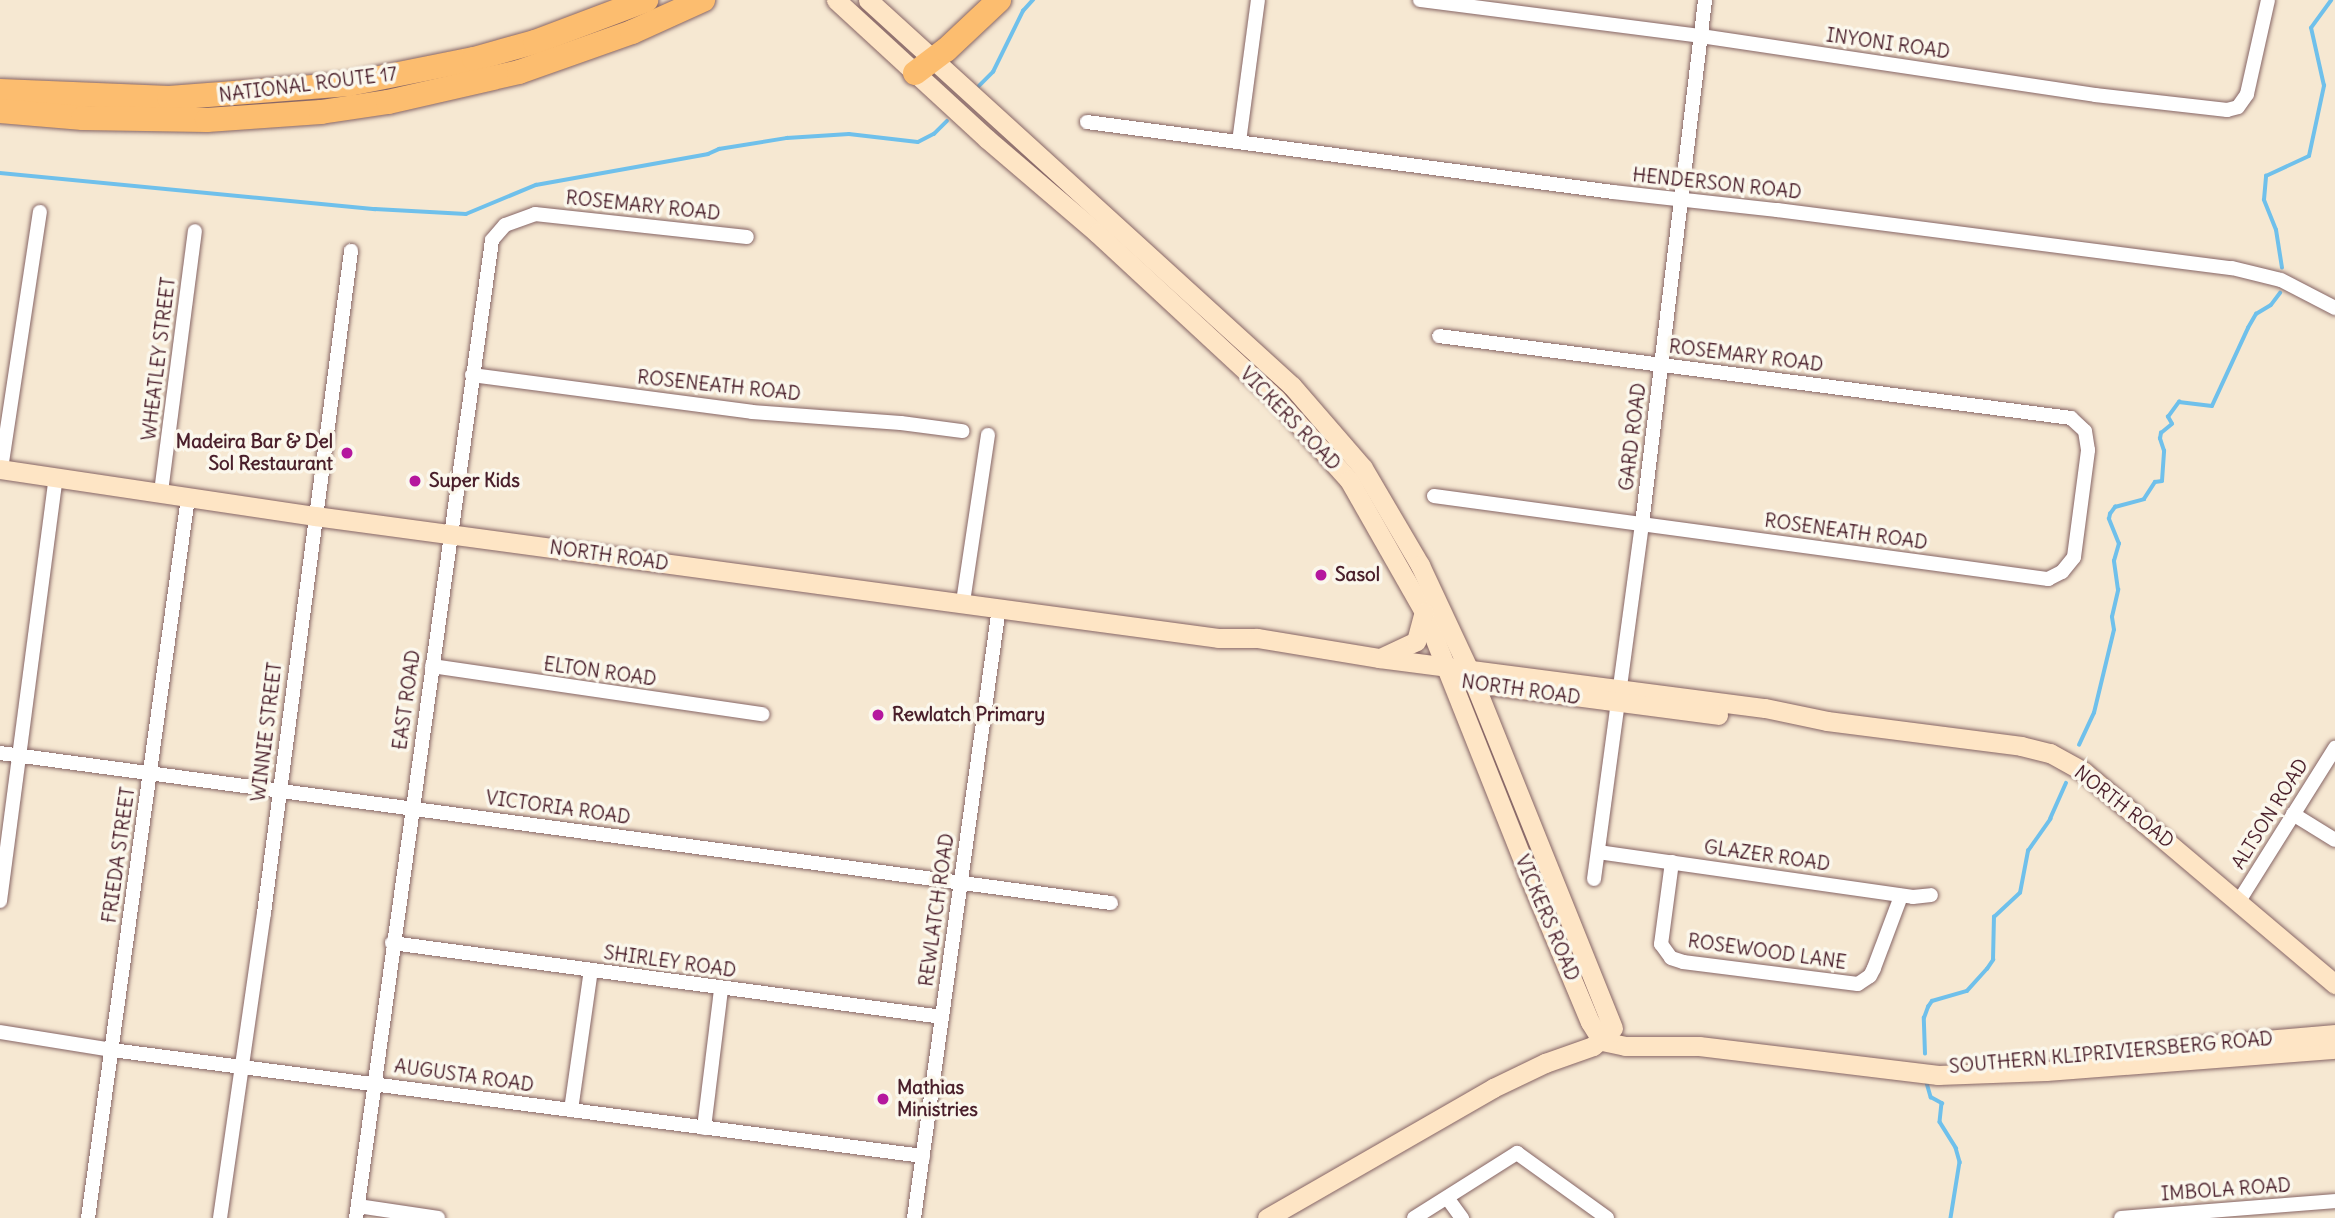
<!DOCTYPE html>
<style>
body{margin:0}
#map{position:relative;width:2335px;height:1218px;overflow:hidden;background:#f6e8d2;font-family:Delius,sans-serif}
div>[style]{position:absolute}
.stream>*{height:3.5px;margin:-1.75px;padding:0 1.75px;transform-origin:1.75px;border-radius:1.75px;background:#6fc0eb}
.roads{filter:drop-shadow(0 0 2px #866565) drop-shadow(0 0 2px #866565)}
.street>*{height:14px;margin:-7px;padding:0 7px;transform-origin:7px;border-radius:7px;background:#fff}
.secondary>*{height:19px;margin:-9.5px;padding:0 9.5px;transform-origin:9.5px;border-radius:9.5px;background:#fee5c5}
.highway>*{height:24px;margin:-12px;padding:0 12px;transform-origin:12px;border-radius:12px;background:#fcbd6f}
.dots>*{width:19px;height:19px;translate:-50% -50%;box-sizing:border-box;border:4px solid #fbf7ec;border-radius:50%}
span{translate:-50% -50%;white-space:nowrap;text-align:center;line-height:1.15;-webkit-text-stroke:7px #fbf7ec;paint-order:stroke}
.street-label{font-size:19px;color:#4a1f2b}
.poi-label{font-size:19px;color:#4a1f2b;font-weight:700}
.right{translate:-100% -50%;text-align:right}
.left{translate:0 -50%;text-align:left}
</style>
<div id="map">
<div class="stream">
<div style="left:979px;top:86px;width:20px;rotate:-45deg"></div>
<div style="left:993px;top:72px;width:68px;rotate:-63.8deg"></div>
<div style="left:1023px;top:11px;width:15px;rotate:-48deg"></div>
<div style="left:0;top:173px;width:377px;rotate:5.5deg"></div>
<div style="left:375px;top:209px;width:91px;rotate:3.1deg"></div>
<div style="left:466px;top:214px;width:76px;rotate:-22.5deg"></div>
<div style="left:536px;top:185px;width:175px;rotate:-10.2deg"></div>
<div style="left:708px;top:154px;width:12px;rotate:-24deg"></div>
<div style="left:719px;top:149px;width:69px;rotate:-9.2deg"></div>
<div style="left:787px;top:138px;width:62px;rotate:-3.7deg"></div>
<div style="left:849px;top:134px;width:69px;rotate:6.6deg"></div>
<div style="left:918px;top:142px;width:18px;rotate:-27deg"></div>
<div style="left:934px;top:134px;width:18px;rotate:-45deg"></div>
<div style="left:2282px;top:268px;width:38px;rotate:-99deg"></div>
<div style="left:2276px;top:230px;width:32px;rotate:-112deg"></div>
<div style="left:2264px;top:200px;width:24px;rotate:-85deg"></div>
<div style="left:2266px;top:176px;width:47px;rotate:-24.9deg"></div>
<div style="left:2309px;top:156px;width:72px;rotate:-77.9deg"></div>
<div style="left:2324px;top:86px;width:59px;rotate:-102.6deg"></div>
<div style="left:2311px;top:28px;width:34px;rotate:-54deg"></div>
<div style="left:2079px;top:745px;width:35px;rotate:-65deg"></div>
<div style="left:2094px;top:713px;width:85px;rotate:-76.5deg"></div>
<div style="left:2114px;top:630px;width:13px;rotate:-99deg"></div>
<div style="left:2112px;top:617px;width:28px;rotate:-77deg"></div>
<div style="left:2118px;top:590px;width:29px;rotate:-98deg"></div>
<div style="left:2114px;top:561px;width:18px;rotate:-74deg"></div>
<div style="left:2119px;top:544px;width:27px;rotate:-112deg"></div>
<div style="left:2109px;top:519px;width:5px;rotate:-79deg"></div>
<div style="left:2110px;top:514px;width:9px;rotate:-54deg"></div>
<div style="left:2115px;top:507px;width:30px;rotate:-15deg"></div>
<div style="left:2144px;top:499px;width:20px;rotate:-57deg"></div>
<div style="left:2155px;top:482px;width:7px;rotate:-8deg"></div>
<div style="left:2162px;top:481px;width:30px;rotate:-86deg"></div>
<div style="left:2164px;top:451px;width:13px;rotate:-108deg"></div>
<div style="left:2160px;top:439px;width:6px;rotate:-81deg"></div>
<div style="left:2161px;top:433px;width:14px;rotate:-39deg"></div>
<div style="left:2172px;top:424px;width:8px;rotate:-120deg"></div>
<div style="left:2168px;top:417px;width:19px;rotate:-54deg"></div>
<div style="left:2179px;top:402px;width:33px;rotate:7deg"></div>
<div style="left:2212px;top:406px;width:86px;rotate:-65.2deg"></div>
<div style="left:2248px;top:328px;width:16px;rotate:-60deg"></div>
<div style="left:2256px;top:314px;width:17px;rotate:-31deg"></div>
<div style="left:2271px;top:305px;width:15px;rotate:-53deg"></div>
<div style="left:1925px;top:1054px;width:36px;rotate:-92deg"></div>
<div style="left:1924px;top:1018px;width:12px;rotate:-70deg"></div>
<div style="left:1928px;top:1007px;width:7px;rotate:-56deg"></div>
<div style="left:1932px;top:1001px;width:36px;rotate:-16deg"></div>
<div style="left:1967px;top:991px;width:30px;rotate:-48deg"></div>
<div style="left:1987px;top:969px;width:11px;rotate:-56deg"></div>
<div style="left:1993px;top:960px;width:43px;rotate:-88.7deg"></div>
<div style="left:1994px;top:917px;width:35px;rotate:-43deg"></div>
<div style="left:2020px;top:893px;width:43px;rotate:-79.2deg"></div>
<div style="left:2028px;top:851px;width:39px;rotate:-55deg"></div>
<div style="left:2050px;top:819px;width:39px;rotate:-66deg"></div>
<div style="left:1927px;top:1083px;width:15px;rotate:74deg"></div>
<div style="left:1931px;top:1097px;width:13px;rotate:29deg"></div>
<div style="left:1942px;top:1103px;width:19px;rotate:96deg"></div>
<div style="left:1940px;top:1122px;width:31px;rotate:58deg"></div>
<div style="left:1956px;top:1148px;width:15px;rotate:74deg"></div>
<div style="left:1960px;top:1162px;width:57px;rotate:99.1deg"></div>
</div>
<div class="roads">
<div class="street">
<div style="left:1420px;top:0;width:283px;rotate:7.3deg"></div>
<div style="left:1701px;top:36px;width:398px;rotate:8.5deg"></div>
<div style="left:2095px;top:95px;width:133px;rotate:6.5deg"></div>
<div style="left:2227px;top:110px;width:11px;rotate:-15deg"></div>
<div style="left:2238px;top:107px;width:16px;rotate:-55deg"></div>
<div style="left:2247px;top:94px;width:96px;rotate:-77.4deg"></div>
<div style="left:1087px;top:122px;width:531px;rotate:7.58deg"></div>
<div style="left:1613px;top:192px;width:165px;rotate:6.3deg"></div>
<div style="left:1777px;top:210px;width:459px;rotate:7.3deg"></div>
<div style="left:2232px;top:268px;width:50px;rotate:13.8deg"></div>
<div style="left:2281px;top:280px;width:61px;rotate:27.4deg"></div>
<div style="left:1239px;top:142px;width:143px;rotate:-82.4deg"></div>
<div style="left:472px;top:375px;width:282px;rotate:7.5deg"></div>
<div style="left:752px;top:412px;width:149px;rotate:4.2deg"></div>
<div style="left:901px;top:423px;width:62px;rotate:7.5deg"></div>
<div style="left:1px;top:469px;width:260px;rotate:-81.4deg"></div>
<div style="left:161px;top:492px;width:263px;rotate:-82.6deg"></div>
<div style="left:1434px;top:496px;width:620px;rotate:7.7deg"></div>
<div style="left:2048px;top:579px;width:16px;rotate:-27deg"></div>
<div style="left:2062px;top:572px;width:19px;rotate:-51deg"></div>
<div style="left:2074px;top:557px;width:108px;rotate:-82.5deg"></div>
<div style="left:2088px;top:450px;width:19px;rotate:-99deg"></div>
<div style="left:2085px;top:431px;width:19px;rotate:-137deg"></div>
<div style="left:2071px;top:418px;width:637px;rotate:-172.61deg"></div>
<div style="left:963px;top:602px;width:169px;rotate:-81.5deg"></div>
<div style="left:432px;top:666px;width:334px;rotate:8.3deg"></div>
<div style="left:0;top:753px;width:1121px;rotate:7.69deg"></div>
<div style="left:2293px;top:814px;width:49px;rotate:31.8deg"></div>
<div style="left:1598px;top:852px;width:318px;rotate:8.1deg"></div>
<div style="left:1913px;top:897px;width:18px;rotate:-6deg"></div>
<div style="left:1672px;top:862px;width:83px;rotate:97.6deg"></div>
<div style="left:1661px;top:944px;width:17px;rotate:54deg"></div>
<div style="left:1671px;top:958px;width:13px;rotate:18deg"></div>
<div style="left:1683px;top:962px;width:176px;rotate:7.2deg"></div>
<div style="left:1858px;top:984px;width:14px;rotate:-34deg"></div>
<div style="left:1870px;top:976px;width:9px;rotate:-63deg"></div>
<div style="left:1874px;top:968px;width:77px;rotate:-69.4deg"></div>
<div style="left:1594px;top:879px;width:358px;rotate:-82.3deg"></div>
<div style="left:1642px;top:524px;width:528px;rotate:-83.14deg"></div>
<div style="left:0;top:901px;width:427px;rotate:-82.5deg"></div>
<div style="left:2239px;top:901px;width:181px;rotate:-57.9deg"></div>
<div style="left:392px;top:943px;width:555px;rotate:7.66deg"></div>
<div style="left:0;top:1032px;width:113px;rotate:9.1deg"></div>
<div style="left:112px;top:1050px;width:818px;rotate:7.45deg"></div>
<div style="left:571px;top:1110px;width:141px;rotate:-81.9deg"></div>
<div style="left:704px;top:1128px;width:140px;rotate:-83deg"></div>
<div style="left:1448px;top:1199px;width:24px;rotate:54deg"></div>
<div style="left:358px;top:1206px;width:81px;rotate:8.5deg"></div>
<div style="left:88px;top:1218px;width:728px;rotate:-82.1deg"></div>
<div style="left:220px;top:1218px;width:308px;rotate:-81.8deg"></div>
<div style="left:264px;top:913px;width:668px;rotate:-82.51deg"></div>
<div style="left:356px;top:1218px;width:987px;rotate:-82.08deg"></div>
<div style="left:492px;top:240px;width:20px;rotate:-49deg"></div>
<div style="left:505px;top:225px;width:32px;rotate:-20deg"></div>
<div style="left:535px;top:214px;width:213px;rotate:6.2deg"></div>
<div style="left:914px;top:1218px;width:616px;rotate:-82.07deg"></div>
<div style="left:1414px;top:1218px;width:122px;rotate:-32.3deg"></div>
<div style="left:1517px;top:1153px;width:111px;rotate:35.8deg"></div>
<div style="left:2121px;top:1218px;width:215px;rotate:-4.5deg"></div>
</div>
<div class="secondary">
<div style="left:836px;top:0;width:205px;rotate:42.6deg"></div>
<div style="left:987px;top:139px;width:145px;rotate:40.5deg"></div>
<div style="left:1097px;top:233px;width:244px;rotate:42.8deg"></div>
<div style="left:1276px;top:399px;width:109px;rotate:48deg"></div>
<div style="left:1349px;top:480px;width:152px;rotate:60.4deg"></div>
<div style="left:1424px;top:612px;width:282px;rotate:68.3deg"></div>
<div style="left:1528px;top:874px;width:160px;rotate:67.3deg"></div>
<div style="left:1590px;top:1022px;width:22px;rotate:58deg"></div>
<div style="left:1602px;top:1041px;width:24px;rotate:12deg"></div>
<div style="left:1625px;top:1046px;width:74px"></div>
<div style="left:1699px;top:1046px;width:241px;rotate:6.9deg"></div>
<div style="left:1938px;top:1075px;width:108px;rotate:-2.1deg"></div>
<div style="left:2046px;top:1071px;width:290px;rotate:-4.4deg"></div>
<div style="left:868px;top:0;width:573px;rotate:42.31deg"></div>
<div style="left:1292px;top:386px;width:108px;rotate:49.1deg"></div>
<div style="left:1363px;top:468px;width:113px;rotate:59.6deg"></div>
<div style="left:1420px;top:565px;width:116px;rotate:65deg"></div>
<div style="left:1469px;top:670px;width:386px;rotate:68.1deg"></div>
<div style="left:0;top:469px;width:318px;rotate:8.5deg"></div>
<div style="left:315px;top:516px;width:911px;rotate:7.69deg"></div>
<div style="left:1218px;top:638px;width:39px"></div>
<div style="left:1257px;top:638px;width:124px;rotate:9.3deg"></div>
<div style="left:1379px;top:658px;width:389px;rotate:7.4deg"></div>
<div style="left:1765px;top:708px;width:63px;rotate:11.8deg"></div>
<div style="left:1827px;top:721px;width:196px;rotate:7.3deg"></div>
<div style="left:2021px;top:746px;width:30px;rotate:14deg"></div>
<div style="left:2050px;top:753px;width:39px;rotate:29deg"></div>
<div style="left:2084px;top:772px;width:329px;rotate:40.2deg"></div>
<div style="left:1380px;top:658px;width:40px;rotate:-25deg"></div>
<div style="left:1416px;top:641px;width:30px;rotate:-75deg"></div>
<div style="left:1491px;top:685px;width:229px;rotate:7.5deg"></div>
<div style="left:2173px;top:1048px;width:163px;rotate:-4.9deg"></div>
<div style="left:1267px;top:1218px;width:261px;rotate:-29.9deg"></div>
<div style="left:1493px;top:1088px;width:58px;rotate:-25.7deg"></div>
<div style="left:1545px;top:1063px;width:51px;rotate:-19.5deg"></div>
<div style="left:1593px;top:1046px;width:23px;rotate:-41deg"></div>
</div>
<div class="highway">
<div style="left:915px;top:73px;width:39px;rotate:-37deg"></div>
<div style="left:946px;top:50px;width:73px;rotate:-43.3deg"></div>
<div style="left:0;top:91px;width:169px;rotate:2.4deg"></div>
<div style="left:169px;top:98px;width:181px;rotate:-4.4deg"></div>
<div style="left:349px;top:84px;width:127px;rotate:-11.3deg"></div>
<div style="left:474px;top:59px;width:63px;rotate:-15.6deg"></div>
<div style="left:535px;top:42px;width:119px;rotate:-20.7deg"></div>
<div style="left:0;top:111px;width:83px;rotate:4.8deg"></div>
<div style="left:83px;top:118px;width:124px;rotate:0.9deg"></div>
<div style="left:207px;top:120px;width:114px;rotate:-4deg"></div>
<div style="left:321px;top:112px;width:68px;rotate:-8.5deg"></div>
<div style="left:388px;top:102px;width:134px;rotate:-12.9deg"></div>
<div style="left:519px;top:72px;width:120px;rotate:-19.5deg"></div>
<div style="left:632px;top:32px;width:78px;rotate:-24.3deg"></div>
</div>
</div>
<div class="dots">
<div style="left:347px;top:453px;background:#b5179e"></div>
<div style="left:415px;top:481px;background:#b5179e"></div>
<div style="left:1321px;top:575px;background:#b5179e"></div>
<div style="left:878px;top:715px;background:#b5179e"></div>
<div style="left:883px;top:1099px;background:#b5179e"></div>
</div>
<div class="street-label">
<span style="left:1888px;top:44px;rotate:8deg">INYONI ROAD</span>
<span style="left:308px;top:85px;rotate:-7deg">NATIONAL ROUTE 17</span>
<span style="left:1717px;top:184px;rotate:6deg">HENDERSON ROAD</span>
<span style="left:643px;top:206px;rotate:6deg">ROSEMARY ROAD</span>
<span style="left:1746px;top:356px;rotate:7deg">ROSEMARY ROAD</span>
<span style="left:159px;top:359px;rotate:-83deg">WHEATLEY STREET</span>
<span style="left:719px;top:386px;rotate:6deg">ROSENEATH ROAD</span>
<span style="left:1290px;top:419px;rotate:46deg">VICKERS ROAD</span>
<span style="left:1633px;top:437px;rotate:-83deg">GARD ROAD</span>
<span style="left:1846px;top:532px;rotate:8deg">ROSENEATH ROAD</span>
<span style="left:609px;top:556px;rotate:8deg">NORTH ROAD</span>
<span style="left:600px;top:672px;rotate:8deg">ELTON ROAD</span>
<span style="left:1521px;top:690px;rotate:8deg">NORTH ROAD</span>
<span style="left:407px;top:700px;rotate:-82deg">EAST ROAD</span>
<span style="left:267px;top:732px;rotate:-83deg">WINNIE STREET</span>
<span style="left:2124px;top:807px;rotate:38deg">NORTH ROAD</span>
<span style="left:558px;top:808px;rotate:8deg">VICTORIA ROAD</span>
<span style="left:2270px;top:814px;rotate:-58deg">ALTSON ROAD</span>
<span style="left:119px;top:855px;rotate:-82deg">FRIEDA STREET</span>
<span style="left:1767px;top:856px;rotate:8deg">GLAZER ROAD</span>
<span style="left:937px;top:910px;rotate:-82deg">REWLATCH ROAD</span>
<span style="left:1547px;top:918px;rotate:67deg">VICKERS ROAD</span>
<span style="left:1767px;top:952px;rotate:8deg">ROSEWOOD LANE</span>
<span style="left:670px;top:962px;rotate:8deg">SHIRLEY ROAD</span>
<span style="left:2111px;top:1053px;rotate:-5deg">SOUTHERN KLIPRIVIERSBERG ROAD</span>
<span style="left:464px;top:1076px;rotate:8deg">AUGUSTA ROAD</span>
<span style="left:2226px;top:1190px;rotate:-4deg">IMBOLA ROAD</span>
</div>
<div class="poi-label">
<span class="right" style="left:333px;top:453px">Madeira Bar &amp; Del<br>Sol Restaurant</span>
<span class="left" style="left:429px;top:481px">Super Kids</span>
<span class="left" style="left:1335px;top:575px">Sasol</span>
<span class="left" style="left:892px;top:715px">Rewlatch Primary</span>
<span class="left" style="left:897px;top:1099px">Mathias<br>Ministries</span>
</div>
</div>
